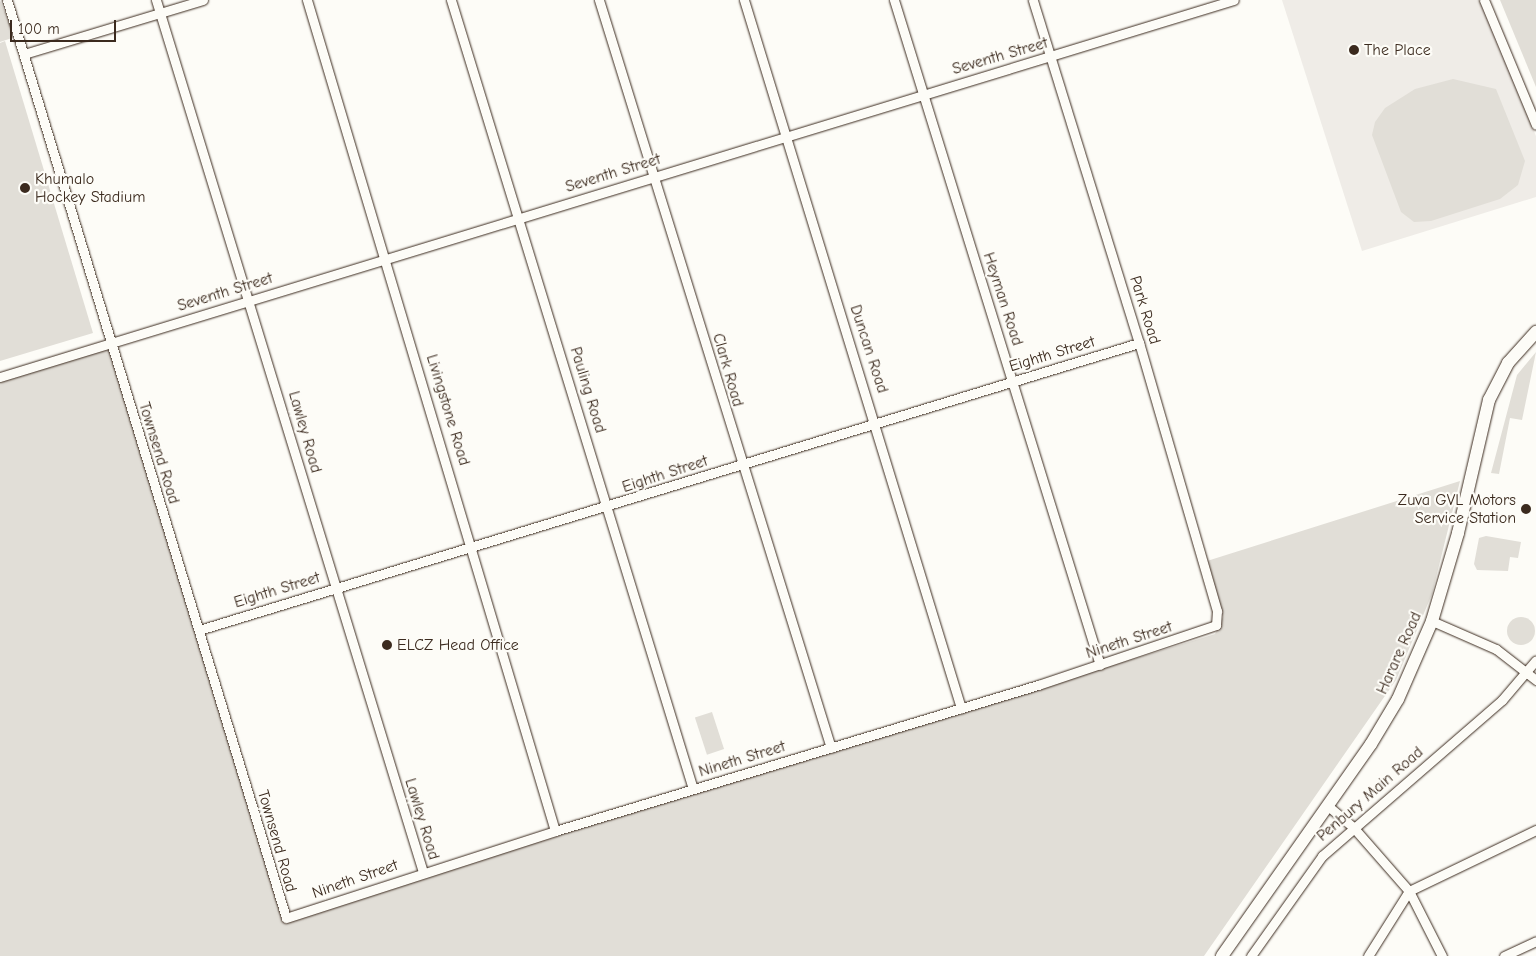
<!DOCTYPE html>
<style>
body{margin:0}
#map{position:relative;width:1536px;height:956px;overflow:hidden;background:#fdfcf7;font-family:"Comic Neue",sans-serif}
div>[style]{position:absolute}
.built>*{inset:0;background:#efece7}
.green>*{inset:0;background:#e1ded7;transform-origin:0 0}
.round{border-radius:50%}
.roads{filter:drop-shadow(0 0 1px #3b2a1e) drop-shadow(0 0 1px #3b2a1e)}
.minor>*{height:9px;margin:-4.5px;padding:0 4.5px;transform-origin:4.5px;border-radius:4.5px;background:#fdfcf7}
.highway>*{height:12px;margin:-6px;padding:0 6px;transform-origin:6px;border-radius:6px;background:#fdfcf7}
.dots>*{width:14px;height:14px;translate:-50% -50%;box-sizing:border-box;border:2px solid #fdfcf7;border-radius:50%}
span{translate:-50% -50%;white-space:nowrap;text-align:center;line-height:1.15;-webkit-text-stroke:4.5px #fdfcf7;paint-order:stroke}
.poi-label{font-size:16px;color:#3b2a1e}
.left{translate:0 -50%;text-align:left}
.right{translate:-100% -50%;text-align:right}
.street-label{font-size:16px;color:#3b2a1e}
.scale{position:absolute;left:10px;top:20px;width:106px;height:22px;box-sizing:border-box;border:2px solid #3b2a1e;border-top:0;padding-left:6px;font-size:15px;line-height:18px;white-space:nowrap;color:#3b2a1e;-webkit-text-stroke:4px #fdfcf7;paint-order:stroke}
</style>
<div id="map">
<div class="built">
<div style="clip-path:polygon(1282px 0,1480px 0,1536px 136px,1536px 197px,1362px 251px)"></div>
</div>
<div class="green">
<div style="clip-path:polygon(0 0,15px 37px,0 42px)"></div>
<div style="clip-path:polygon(1500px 0,1536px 0,1536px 87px)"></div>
<div style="clip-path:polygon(5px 41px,93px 333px,0 361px,0 43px)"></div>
<div style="clip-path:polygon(1453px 79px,1496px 89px,1525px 161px,1518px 185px,1500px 199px,1431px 221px,1414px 222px,1401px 212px,1372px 135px,1375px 122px,1385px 108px,1415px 89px)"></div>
<div style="clip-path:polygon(110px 343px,283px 920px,1215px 634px,1223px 617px,1207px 561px,1460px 481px,1432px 594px,1396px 680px,1204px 956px,0 956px,0 377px)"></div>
<div style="clip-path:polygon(1536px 352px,1522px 420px,1510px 418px,1499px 474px,1491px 473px,1517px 375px)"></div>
<div style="clip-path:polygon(1486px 536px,1521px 542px,1518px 558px,1510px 557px,1508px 571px,1477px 570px,1474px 564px,1479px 538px)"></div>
<div class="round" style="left:1507px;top:617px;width:28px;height:28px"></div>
<div style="left:712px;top:712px;width:39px;height:18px;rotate:72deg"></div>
</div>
<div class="roads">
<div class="minor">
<div style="left:7px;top:0;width:959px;rotate:73.09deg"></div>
<div style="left:286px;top:918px;width:283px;rotate:-17.9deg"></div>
<div style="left:555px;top:831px;width:505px;rotate:-16.82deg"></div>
<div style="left:1038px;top:685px;width:188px;rotate:-18.6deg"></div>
<div style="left:1216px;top:625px;width:14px;rotate:-86deg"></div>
<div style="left:1217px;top:611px;width:279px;rotate:-106.2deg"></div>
<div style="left:1139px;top:343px;width:359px;rotate:-107.2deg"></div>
<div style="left:156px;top:0;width:912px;rotate:72.98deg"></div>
<div style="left:307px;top:0;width:867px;rotate:73.38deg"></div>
<div style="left:451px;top:0;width:825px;rotate:72.95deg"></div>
<div style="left:599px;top:0;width:783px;rotate:72.77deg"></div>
<div style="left:744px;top:0;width:741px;rotate:72.96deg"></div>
<div style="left:894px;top:0;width:696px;rotate:72.79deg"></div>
<div style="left:1484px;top:0;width:135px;rotate:67.4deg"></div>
<div style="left:24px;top:54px;width:187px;rotate:-16.8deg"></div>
<div style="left:0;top:377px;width:1290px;rotate:-16.99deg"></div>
<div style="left:1432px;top:621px;width:70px;rotate:23.6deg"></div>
<div style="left:1496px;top:649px;width:51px;rotate:37.8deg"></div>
<div style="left:199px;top:630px;width:983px;rotate:-16.98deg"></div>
<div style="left:1328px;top:806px;width:33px;rotate:40deg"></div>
<div style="left:1353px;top:827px;width:85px;rotate:48.8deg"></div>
<div style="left:1409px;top:891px;width:73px;rotate:63.1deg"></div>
<div style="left:1251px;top:956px;width:123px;rotate:-54.6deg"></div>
<div style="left:1322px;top:856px;width:238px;rotate:-40.9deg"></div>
<div style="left:1502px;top:700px;width:52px;rotate:-49.6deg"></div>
<div style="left:1368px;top:956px;width:77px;rotate:-57.8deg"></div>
<div style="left:1409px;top:891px;width:141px;rotate:-25.7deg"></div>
<div style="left:1504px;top:956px;width:35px;rotate:-25deg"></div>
</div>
<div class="highway">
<div style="left:1222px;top:956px;width:259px;rotate:-54.9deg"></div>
<div style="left:1371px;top:744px;width:52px;rotate:-59deg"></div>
<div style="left:1398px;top:699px;width:85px;rotate:-66.4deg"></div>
<div style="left:1432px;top:621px;width:92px;rotate:-73.5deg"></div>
<div style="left:1458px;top:533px;width:137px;rotate:-76.9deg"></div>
<div style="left:1489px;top:400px;width:42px;rotate:-62.8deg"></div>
<div style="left:1508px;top:363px;width:42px;rotate:-47.9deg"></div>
</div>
</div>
<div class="dots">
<div style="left:1354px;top:50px;background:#3b2a1e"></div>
<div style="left:25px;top:188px;background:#3b2a1e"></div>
<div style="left:1526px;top:509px;background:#3b2a1e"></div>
<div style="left:387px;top:645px;background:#3b2a1e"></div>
</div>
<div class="poi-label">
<span class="left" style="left:1364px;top:50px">The Place</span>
<span class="left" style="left:35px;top:188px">Khumalo<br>Hockey Stadium</span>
<span class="right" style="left:1516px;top:509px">Zuva GVL Motors<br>Service Station</span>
<span class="left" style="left:397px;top:645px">ELCZ Head Office</span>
</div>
<div class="street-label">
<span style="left:1000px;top:56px;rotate:-16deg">Seventh Street</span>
<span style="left:613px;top:173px;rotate:-17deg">Seventh Street</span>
<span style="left:225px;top:292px;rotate:-17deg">Seventh Street</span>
<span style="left:1003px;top:299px;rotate:72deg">Heyman Road</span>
<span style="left:1145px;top:310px;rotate:73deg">Park Road</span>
<span style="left:869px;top:349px;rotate:72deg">Duncan Road</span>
<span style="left:1052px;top:354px;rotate:-17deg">Eighth Street</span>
<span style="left:728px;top:370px;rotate:74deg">Clark Road</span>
<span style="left:588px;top:390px;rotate:73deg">Pauling Road</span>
<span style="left:448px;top:410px;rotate:73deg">Livingstone Road</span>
<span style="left:305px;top:432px;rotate:74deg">Lawley Road</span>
<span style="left:159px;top:453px;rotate:73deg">Townsend Road</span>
<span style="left:665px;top:474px;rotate:-18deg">Eighth Street</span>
<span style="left:277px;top:590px;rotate:-17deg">Eighth Street</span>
<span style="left:1129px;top:640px;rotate:-18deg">Nineth Street</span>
<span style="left:1399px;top:653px;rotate:-66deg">Harare Road</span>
<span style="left:742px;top:759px;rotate:-17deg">Nineth Street</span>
<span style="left:1370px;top:794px;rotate:-41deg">Penbury Main Road</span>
<span style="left:422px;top:819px;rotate:73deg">Lawley Road</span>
<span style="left:277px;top:841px;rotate:74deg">Townsend Road</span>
<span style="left:355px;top:879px;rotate:-19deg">Nineth Street</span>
</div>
<div class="scale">100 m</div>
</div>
